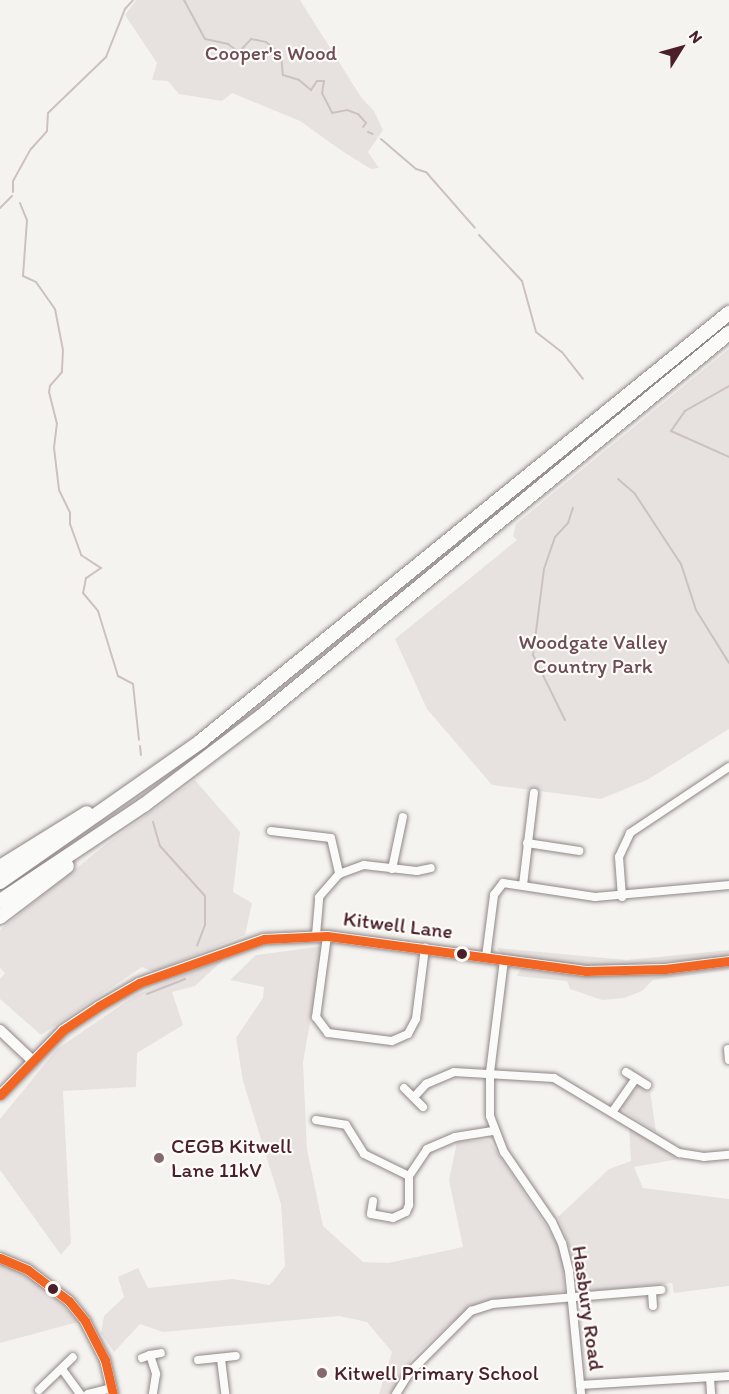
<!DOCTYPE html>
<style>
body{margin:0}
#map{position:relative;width:729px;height:1394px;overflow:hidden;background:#f5f3f0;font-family:Itim,sans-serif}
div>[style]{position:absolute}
.green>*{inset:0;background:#e7e2e0}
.stream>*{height:2px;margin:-1px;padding:0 1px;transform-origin:1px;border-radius:1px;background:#ccc1c0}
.roads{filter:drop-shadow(0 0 2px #8f8687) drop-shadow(0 0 2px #8f8687)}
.street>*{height:8px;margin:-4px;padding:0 4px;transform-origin:4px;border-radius:4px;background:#fafaf8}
.secondary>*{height:10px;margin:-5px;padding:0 5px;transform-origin:5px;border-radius:5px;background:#fafaf8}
.highway>*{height:14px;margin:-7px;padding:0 7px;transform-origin:7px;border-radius:7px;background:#fafaf8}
.bus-1>*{height:9px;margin:-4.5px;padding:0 4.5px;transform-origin:4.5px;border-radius:4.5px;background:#f26522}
.dots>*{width:16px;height:16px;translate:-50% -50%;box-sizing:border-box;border:3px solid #fdfcf7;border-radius:50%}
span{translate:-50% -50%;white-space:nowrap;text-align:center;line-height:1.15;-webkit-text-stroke:4.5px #fdfcf7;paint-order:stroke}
.park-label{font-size:21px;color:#6e4c55}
.street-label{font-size:21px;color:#4a1f2b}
.poi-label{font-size:21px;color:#4a1f2b}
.left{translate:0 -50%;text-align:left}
.north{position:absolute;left:651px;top:18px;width:60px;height:60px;-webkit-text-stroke:4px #fdfcf7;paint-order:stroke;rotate:53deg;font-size:16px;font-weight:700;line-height:24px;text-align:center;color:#4a1f2b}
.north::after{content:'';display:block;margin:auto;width:21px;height:27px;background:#4a1f2b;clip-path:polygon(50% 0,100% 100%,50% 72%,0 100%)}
</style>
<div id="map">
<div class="green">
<div style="clip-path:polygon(136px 0,300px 0,361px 97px,374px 111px,383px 130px,368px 152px,379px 168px,371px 169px,342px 151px,300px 121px,232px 93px,222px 101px,179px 94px,168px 81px,152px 80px,157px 63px,125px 15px)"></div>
<div style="clip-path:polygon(729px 349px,729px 729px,647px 780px,601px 799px,492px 785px,427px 709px,395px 639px,517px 540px,513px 536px,516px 524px)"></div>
<div style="clip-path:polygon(195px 780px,240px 832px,233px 892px,252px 903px,245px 935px,153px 972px,142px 967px,41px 1035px,0 999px,0 979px,5px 973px,0 968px,0 930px,105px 845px)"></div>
<div style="clip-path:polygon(324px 946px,303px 1062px,307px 1149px,323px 1226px,363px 1262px,388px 1263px,463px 1247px,449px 1180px,457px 1142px,489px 1140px,556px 1241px,563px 1261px,564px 1291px,480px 1304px,448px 1325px,413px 1357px,391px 1394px,379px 1394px,392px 1352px,367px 1322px,339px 1316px,163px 1332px,140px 1324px,114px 1352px,101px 1333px,104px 1316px,124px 1297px,118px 1277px,138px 1268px,148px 1288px,232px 1279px,270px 1285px,285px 1266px,281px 1204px,243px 1081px,236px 1038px,263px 998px,264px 987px,230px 980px,256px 955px)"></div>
<div style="clip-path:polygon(497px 948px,627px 960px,729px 950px,729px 957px,592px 967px,503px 956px)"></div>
<div style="clip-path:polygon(225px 958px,195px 986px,172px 992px,183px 1025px,137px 1053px,136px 1087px,63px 1091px,71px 1243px,61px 1255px,0 1170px,0 1119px,57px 1049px,136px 995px)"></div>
<div style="clip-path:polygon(729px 965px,729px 970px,653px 980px,642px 991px,624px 998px,602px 1000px,570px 989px,567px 981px,517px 976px,521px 968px)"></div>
<div style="clip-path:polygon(639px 1085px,650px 1090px,656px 1132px,624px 1111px,622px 1106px)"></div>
<div style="clip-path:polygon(629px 1127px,679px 1159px,634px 1167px,643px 1188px,729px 1199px,729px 1286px,674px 1293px,672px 1283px,582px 1292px,579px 1289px,568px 1242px,558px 1217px,609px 1169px,631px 1161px)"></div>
<div style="clip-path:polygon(0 1262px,47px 1288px,78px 1322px,0 1343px)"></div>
</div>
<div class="stream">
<div style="left:184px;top:0;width:44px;rotate:61.7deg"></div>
<div style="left:205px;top:39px;width:24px;rotate:12deg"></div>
<div style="left:228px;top:44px;width:14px;rotate:36deg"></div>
<div style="left:239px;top:52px;width:18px;rotate:-47deg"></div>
<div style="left:251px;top:39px;width:15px;rotate:11deg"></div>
<div style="left:266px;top:42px;width:19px;rotate:39deg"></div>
<div style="left:281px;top:54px;width:21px;rotate:85deg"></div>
<div style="left:283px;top:75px;width:17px;rotate:17deg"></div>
<div style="left:299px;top:80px;width:16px;rotate:40deg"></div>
<div style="left:311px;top:90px;width:11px;rotate:-56deg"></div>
<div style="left:317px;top:81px;width:7px"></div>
<div style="left:324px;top:81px;width:12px;rotate:99deg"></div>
<div style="left:322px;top:93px;width:22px;rotate:63deg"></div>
<div style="left:332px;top:113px;width:15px;rotate:-11deg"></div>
<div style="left:347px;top:110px;width:12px;rotate:20deg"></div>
<div style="left:358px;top:114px;width:12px;rotate:48deg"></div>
<div style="left:366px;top:123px;width:5px;rotate:127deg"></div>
<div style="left:368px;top:132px;width:5px;rotate:22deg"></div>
<div style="left:381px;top:139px;width:46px;rotate:40.6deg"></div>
<div style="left:416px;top:169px;width:10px;rotate:17deg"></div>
<div style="left:426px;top:172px;width:74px;rotate:48.8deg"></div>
<div style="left:13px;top:192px;width:11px;rotate:-90deg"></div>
<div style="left:13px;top:181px;width:37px;rotate:-61deg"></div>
<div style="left:31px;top:149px;width:24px;rotate:-48deg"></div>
<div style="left:47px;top:131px;width:18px;rotate:-87deg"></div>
<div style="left:48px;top:113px;width:81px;rotate:-44deg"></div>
<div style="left:106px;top:57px;width:52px;rotate:-68.4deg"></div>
<div style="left:125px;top:9px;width:12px;rotate:-48deg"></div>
<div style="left:20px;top:203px;width:18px;rotate:68deg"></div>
<div style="left:27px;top:220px;width:56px;rotate:94.1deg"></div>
<div style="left:23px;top:276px;width:14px;rotate:25deg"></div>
<div style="left:36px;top:282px;width:33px;rotate:55deg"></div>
<div style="left:55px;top:309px;width:42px;rotate:79deg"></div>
<div style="left:63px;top:350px;width:22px;rotate:93deg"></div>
<div style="left:62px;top:372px;width:18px;rotate:131deg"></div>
<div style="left:50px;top:386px;width:6px;rotate:99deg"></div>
<div style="left:49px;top:392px;width:32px;rotate:76deg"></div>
<div style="left:57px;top:423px;width:25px;rotate:97deg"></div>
<div style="left:54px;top:448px;width:42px;rotate:83.2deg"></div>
<div style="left:59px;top:490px;width:25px;rotate:64deg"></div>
<div style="left:70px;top:513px;width:11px;rotate:90deg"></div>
<div style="left:70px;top:524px;width:33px;rotate:70deg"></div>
<div style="left:81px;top:555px;width:24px;rotate:33deg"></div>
<div style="left:101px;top:568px;width:18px;rotate:146deg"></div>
<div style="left:86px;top:578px;width:15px;rotate:101deg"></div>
<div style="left:83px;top:593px;width:23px;rotate:50deg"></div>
<div style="left:98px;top:611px;width:68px;rotate:72.9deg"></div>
<div style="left:118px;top:676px;width:17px;rotate:28deg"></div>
<div style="left:133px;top:684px;width:56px;rotate:83.9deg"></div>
<div style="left:0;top:208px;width:17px;rotate:-45deg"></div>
<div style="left:479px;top:235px;width:63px;rotate:46.9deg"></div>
<div style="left:522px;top:281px;width:53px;rotate:74.6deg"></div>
<div style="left:536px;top:332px;width:33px;rotate:38deg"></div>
<div style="left:562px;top:352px;width:34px;rotate:52deg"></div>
<div style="left:729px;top:386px;width:51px;rotate:150.4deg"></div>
<div style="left:685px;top:411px;width:24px;rotate:125deg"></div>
<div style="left:671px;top:431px;width:64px;rotate:24.1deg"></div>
<div style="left:618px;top:479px;width:23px;rotate:41deg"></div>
<div style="left:635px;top:494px;width:84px;rotate:56.7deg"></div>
<div style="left:681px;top:564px;width:48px;rotate:71.9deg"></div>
<div style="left:696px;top:610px;width:62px;rotate:58.1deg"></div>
<div style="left:565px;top:720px;width:72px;rotate:-116.2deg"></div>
<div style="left:533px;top:655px;width:87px;rotate:-82.7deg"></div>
<div style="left:544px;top:569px;width:34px;rotate:-71deg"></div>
<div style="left:555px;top:537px;width:19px;rotate:-47deg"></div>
<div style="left:568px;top:523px;width:16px;rotate:-72deg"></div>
<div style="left:140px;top:746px;width:9px;rotate:84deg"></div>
<div style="left:153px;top:822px;width:25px;rotate:74deg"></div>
<div style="left:160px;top:846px;width:67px;rotate:48deg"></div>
<div style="left:205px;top:896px;width:29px;rotate:90deg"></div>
<div style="left:205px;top:925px;width:22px;rotate:111deg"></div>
<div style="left:147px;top:994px;width:41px;rotate:-21.5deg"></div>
</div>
<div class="roads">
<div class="street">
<div style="left:271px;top:831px;width:60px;rotate:6.7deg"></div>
<div style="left:331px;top:838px;width:37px;rotate:77deg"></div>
<div style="left:527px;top:843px;width:53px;rotate:8.7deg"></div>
<div style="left:392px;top:869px;width:53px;rotate:-78.1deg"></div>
<div style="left:523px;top:885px;width:93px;rotate:-83.2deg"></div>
<div style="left:622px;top:897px;width:40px;rotate:-94.3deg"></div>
<div style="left:619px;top:857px;width:26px;rotate:-65deg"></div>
<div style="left:630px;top:833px;width:119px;rotate:-33.7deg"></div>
<div style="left:316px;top:935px;width:38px;rotate:-85deg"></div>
<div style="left:319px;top:897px;width:30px;rotate:-49deg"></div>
<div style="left:339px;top:874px;width:27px;rotate:-20deg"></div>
<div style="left:364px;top:865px;width:53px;rotate:6.5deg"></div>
<div style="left:417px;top:871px;width:14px;rotate:-12deg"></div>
<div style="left:327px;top:936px;width:82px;rotate:97.7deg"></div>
<div style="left:316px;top:1017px;width:20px;rotate:53deg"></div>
<div style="left:328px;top:1033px;width:64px;rotate:7.1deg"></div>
<div style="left:392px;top:1041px;width:17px;rotate:-24deg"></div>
<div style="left:408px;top:1034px;width:17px;rotate:-62deg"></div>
<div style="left:416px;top:1019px;width:72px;rotate:-82.8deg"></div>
<div style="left:486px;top:957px;width:63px;rotate:-82.6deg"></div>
<div style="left:494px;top:895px;width:15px;rotate:-53deg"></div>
<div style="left:503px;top:883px;width:93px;rotate:8.7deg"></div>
<div style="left:595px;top:897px;width:135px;rotate:-5.1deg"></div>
<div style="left:504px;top:960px;width:113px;rotate:97.1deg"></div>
<div style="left:490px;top:1072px;width:44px;rotate:90deg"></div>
<div style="left:490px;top:1116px;width:39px;rotate:69deg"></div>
<div style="left:504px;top:1152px;width:85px;rotate:55.6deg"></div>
<div style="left:552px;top:1222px;width:23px;rotate:65deg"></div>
<div style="left:562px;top:1243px;width:29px;rotate:76deg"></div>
<div style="left:569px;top:1271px;width:124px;rotate:84.4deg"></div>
<div style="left:728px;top:1049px;width:11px;rotate:85deg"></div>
<div style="left:626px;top:1072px;width:25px;rotate:32deg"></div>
<div style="left:404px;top:1088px;width:27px;rotate:45deg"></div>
<div style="left:414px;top:1097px;width:18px;rotate:-47deg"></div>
<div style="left:426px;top:1084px;width:30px;rotate:-23deg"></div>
<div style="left:454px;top:1072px;width:100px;rotate:3.4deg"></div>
<div style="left:554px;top:1078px;width:146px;rotate:31deg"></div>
<div style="left:679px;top:1153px;width:25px;rotate:9deg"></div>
<div style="left:704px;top:1157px;width:25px;rotate:-5deg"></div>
<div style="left:613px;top:1111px;width:39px;rotate:-55deg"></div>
<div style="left:316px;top:1120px;width:30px;rotate:9deg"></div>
<div style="left:346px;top:1125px;width:34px;rotate:58deg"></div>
<div style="left:364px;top:1154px;width:50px;rotate:26.1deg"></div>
<div style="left:373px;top:1201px;width:13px;rotate:99deg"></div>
<div style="left:371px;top:1214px;width:22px;rotate:10deg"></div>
<div style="left:393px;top:1218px;width:14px;rotate:-25deg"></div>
<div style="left:406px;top:1212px;width:8px;rotate:-67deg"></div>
<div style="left:409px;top:1205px;width:29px;rotate:-90deg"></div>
<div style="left:409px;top:1176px;width:32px;rotate:-56deg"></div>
<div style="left:427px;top:1149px;width:30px;rotate:-23deg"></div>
<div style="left:455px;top:1137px;width:38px;rotate:-9deg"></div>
<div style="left:652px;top:1292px;width:14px;rotate:86deg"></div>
<div style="left:150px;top:1355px;width:11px;rotate:-10deg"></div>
<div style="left:142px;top:1358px;width:9px;rotate:-21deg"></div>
<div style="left:150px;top:1355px;width:20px;rotate:72deg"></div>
<div style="left:156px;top:1374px;width:20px;rotate:99deg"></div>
<div style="left:221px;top:1359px;width:35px;rotate:83deg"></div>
<div style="left:198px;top:1360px;width:38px;rotate:-6deg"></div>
<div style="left:62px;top:1369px;width:31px;rotate:54deg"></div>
<div style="left:710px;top:1378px;width:16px;rotate:86deg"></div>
<div style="left:580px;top:1385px;width:149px;rotate:-3.5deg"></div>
<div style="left:39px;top:1390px;width:47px;rotate:-44.1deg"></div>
<div style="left:88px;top:1394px;width:25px;rotate:-14deg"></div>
<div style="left:396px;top:1394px;width:25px;rotate:-58deg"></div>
<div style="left:409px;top:1373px;width:88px;rotate:-45deg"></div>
<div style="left:471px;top:1311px;width:23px;rotate:-18deg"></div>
<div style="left:493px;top:1304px;width:169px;rotate:-4.8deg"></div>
</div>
<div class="secondary">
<div style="left:0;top:1030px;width:45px;rotate:43.2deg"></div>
<div style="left:0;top:1095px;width:91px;rotate:-45.9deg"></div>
<div style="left:63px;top:1030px;width:43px;rotate:-33.7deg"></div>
<div style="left:99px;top:1006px;width:46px;rotate:-29.9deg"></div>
<div style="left:139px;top:983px;width:133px;rotate:-19.4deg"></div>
<div style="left:264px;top:939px;width:63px;rotate:-2.7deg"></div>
<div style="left:327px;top:936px;width:261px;rotate:7.7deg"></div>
<div style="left:586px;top:971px;width:79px;rotate:-1.5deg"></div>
<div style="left:665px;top:969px;width:64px;rotate:-7.1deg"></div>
<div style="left:0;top:1258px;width:30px;rotate:23deg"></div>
<div style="left:28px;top:1270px;width:51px;rotate:37.1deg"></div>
<div style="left:69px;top:1301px;width:26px;rotate:51deg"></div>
<div style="left:85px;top:1321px;width:44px;rotate:62.9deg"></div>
<div style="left:105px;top:1360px;width:35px;rotate:77deg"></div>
</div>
<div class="highway">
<div style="left:0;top:867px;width:102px;rotate:-31.8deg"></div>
<div style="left:0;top:882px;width:246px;rotate:-35deg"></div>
<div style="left:201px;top:741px;width:680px;rotate:-39.03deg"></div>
<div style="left:0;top:901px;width:173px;rotate:-33.7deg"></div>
<div style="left:144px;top:805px;width:149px;rotate:-37.1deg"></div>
<div style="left:263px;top:715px;width:603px;rotate:-39.34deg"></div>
<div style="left:0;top:917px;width:84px;rotate:-37.3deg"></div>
</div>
</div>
<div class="bus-1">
<div style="left:0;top:1095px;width:91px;rotate:-45.9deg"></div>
<div style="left:63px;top:1030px;width:43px;rotate:-33.7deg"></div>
<div style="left:99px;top:1006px;width:46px;rotate:-29.9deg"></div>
<div style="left:139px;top:983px;width:133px;rotate:-19.4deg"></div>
<div style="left:264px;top:939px;width:63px;rotate:-2.7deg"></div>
<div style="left:327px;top:936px;width:261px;rotate:7.7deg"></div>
<div style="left:586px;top:971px;width:79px;rotate:-1.5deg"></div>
<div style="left:665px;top:969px;width:64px;rotate:-7.1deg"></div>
<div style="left:0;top:1258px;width:30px;rotate:23deg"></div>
<div style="left:28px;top:1270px;width:51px;rotate:37.1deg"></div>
<div style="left:69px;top:1301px;width:26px;rotate:51deg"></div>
<div style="left:85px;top:1321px;width:44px;rotate:62.9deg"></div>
<div style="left:105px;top:1360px;width:35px;rotate:77deg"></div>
</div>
<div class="dots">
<div style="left:462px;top:954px;background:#4a1f2b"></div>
<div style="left:159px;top:1158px;background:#866970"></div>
<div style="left:53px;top:1289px;background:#4a1f2b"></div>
<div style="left:322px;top:1373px;background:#866970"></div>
</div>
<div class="park-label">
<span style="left:271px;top:53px">Cooper's Wood</span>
<span style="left:593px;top:654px">Woodgate Valley<br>Country Park</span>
</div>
<div class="street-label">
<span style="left:398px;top:925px;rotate:7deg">Kitwell Lane</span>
<span style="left:588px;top:1308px;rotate:82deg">Hasbury Road</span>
</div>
<div class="poi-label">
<span class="left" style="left:171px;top:1158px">CEGB Kitwell<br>Lane 11kV</span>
<span class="left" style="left:334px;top:1373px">Kitwell Primary School</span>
</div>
<div class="north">N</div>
</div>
